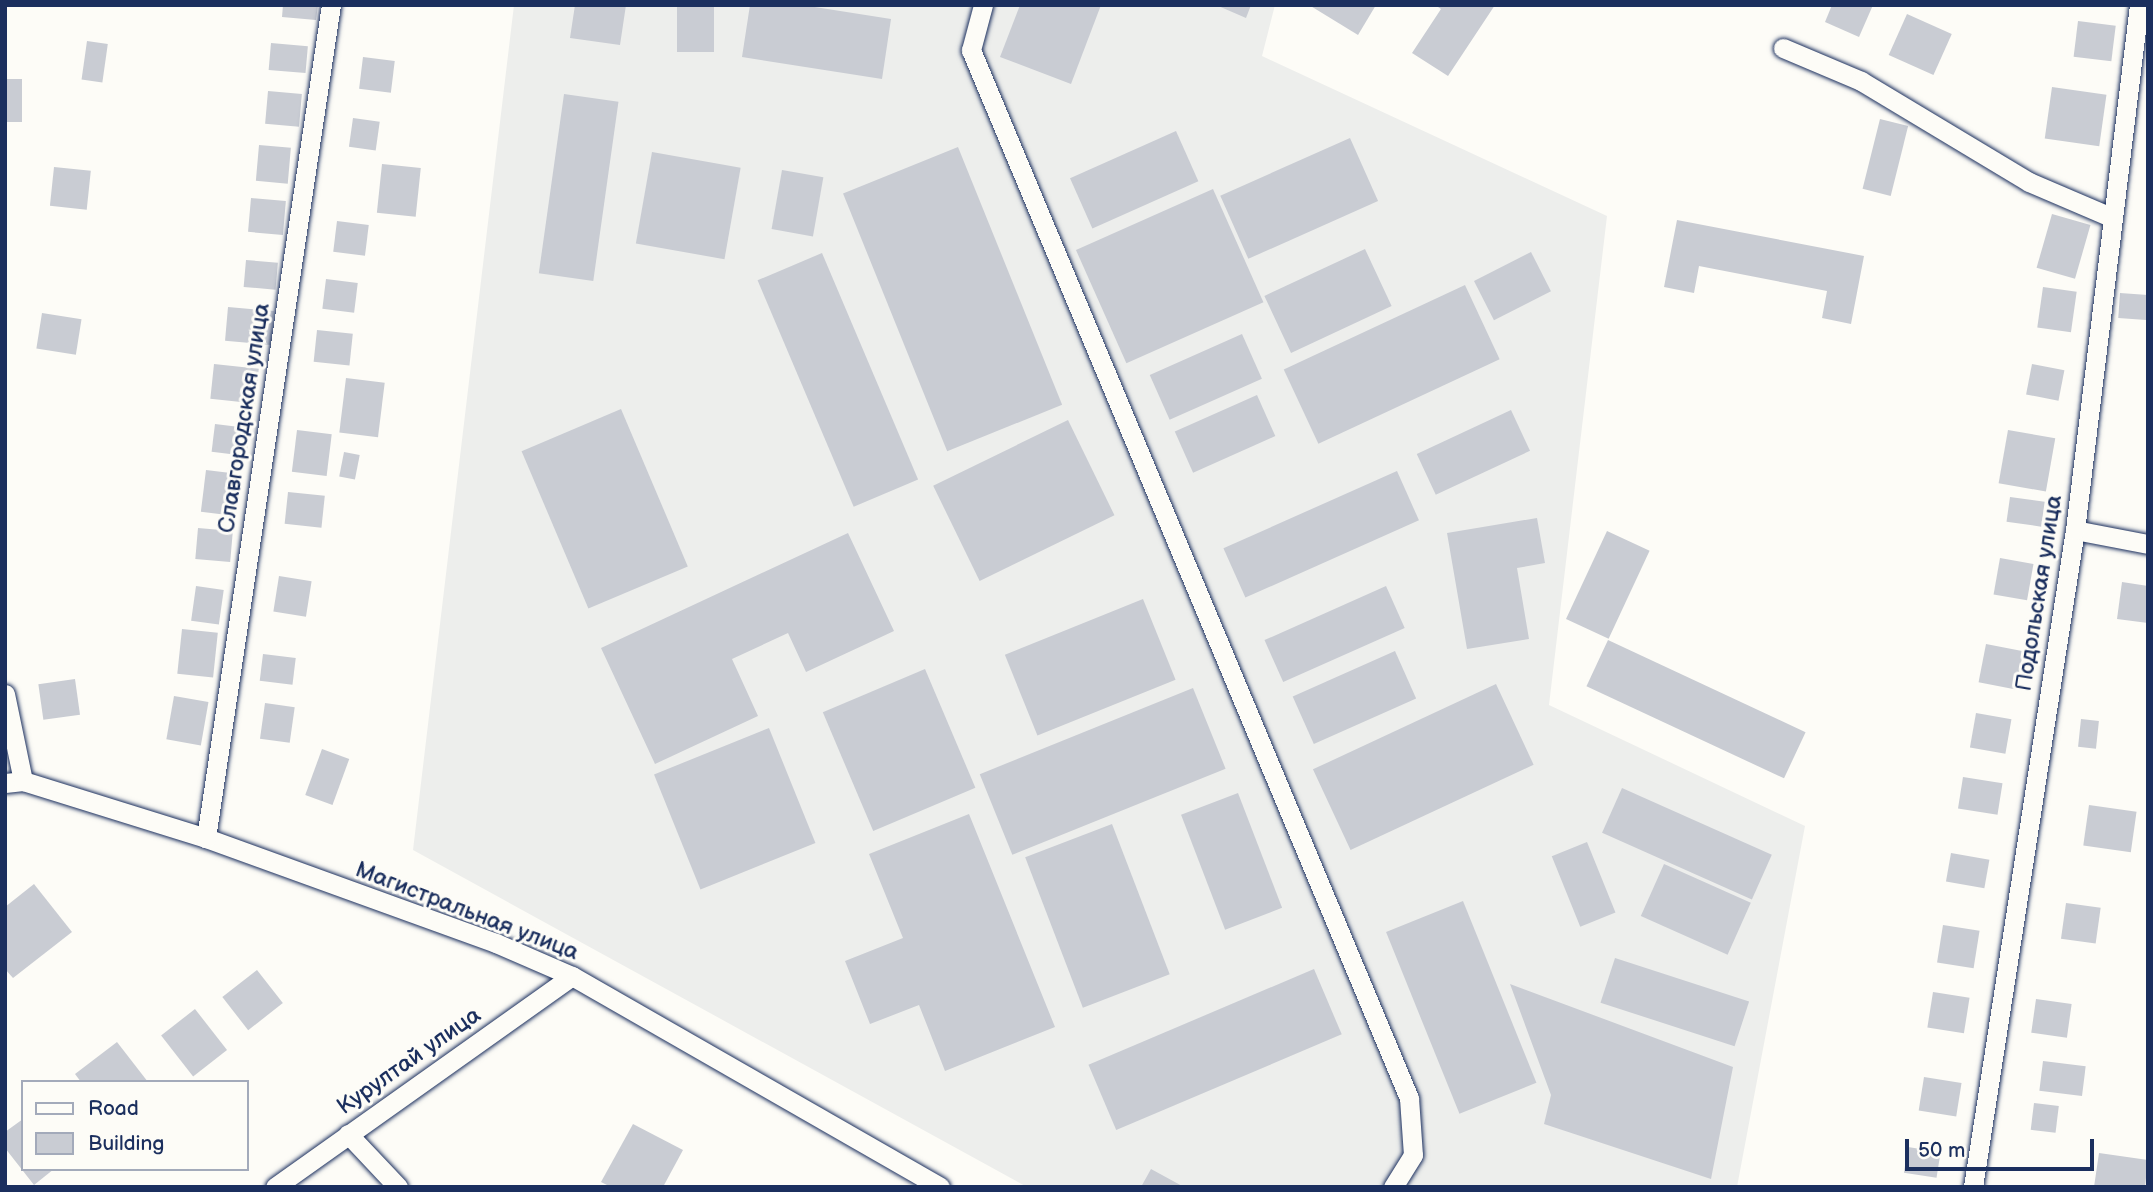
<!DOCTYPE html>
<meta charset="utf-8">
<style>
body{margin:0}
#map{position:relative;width:2153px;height:1192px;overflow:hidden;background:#fdfcf7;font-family:"Balsamiq Sans",sans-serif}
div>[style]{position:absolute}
.built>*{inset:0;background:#edeeec}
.building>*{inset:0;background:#c9ccd3;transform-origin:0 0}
.roads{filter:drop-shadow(0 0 2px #1b2f5e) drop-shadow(0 0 2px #1b2f5e)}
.street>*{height:19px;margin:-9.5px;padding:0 9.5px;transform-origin:9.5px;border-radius:9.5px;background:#fdfcf7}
span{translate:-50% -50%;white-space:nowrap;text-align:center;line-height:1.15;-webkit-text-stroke:6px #fdfcf7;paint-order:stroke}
.street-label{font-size:23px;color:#1b2f5e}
.frame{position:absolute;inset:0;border:7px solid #1b2f5e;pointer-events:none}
.legend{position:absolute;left:21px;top:1080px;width:228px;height:91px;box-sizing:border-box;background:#fdfcf7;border:2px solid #a3aaba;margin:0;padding:9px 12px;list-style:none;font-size:21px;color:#1b2f5e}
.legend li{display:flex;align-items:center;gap:14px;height:35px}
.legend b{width:35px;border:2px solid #a3aaba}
.scale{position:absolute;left:1905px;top:1139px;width:189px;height:32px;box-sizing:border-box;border:4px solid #1b2f5e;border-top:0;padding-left:9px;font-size:21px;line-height:24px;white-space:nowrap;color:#1b2f5e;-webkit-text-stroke:5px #fdfcf7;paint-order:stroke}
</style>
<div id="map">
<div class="built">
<div style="clip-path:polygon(514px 5px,1275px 5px,1262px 56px,1607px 216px,1549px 705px,1805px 826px,1737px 1187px,1027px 1187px,413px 850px)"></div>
</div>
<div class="building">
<div style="clip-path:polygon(283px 5px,318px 5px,316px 20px,282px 17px)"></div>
<div style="clip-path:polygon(575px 5px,626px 5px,620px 45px,570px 38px)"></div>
<div style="left:677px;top:5px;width:37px;height:47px"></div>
<div style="clip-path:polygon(750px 5px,802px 5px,891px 19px,882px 79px,742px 57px)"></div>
<div style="clip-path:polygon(1020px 5px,1101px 5px,1071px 84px,1000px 57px)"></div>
<div style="clip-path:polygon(1216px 5px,1251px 5px,1246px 18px)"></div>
<div style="clip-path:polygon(1309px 5px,1376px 5px,1358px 35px)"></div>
<div style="clip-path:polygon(1435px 5px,1495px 5px,1448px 76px,1412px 53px,1441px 9px)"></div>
<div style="clip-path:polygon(1832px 5px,1873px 5px,1859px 37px,1825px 22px)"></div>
<div style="left:1907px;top:14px;width:49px;height:45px;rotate:24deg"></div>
<div style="left:2078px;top:21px;width:38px;height:36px;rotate:7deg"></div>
<div style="left:87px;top:41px;width:21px;height:39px;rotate:8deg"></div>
<div style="left:271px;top:43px;width:37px;height:27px;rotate:5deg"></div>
<div style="left:363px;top:57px;width:32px;height:32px;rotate:7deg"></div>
<div style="left:5px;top:79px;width:17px;height:43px"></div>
<div style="left:2052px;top:87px;width:55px;height:52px;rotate:8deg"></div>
<div style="left:268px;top:91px;width:34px;height:33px;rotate:5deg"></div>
<div style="left:564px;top:94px;width:55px;height:181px;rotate:8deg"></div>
<div style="left:353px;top:118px;width:27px;height:29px;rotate:8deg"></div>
<div style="left:1880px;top:119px;width:29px;height:72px;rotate:14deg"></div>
<div style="left:1176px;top:131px;width:55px;height:116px;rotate:66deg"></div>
<div style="left:1350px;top:138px;width:69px;height:142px;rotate:66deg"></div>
<div style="left:259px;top:145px;width:32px;height:36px;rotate:5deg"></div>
<div style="left:958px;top:147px;width:278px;height:124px;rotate:68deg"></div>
<div style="left:652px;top:152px;width:90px;height:93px;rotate:10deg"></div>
<div style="left:382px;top:164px;width:39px;height:49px;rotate:6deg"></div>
<div style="left:54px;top:167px;width:37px;height:39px;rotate:6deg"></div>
<div style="left:782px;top:170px;width:42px;height:60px;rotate:10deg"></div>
<div style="left:1213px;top:189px;width:124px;height:150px;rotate:66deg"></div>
<div style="left:251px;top:198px;width:35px;height:34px;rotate:5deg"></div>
<div style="left:2052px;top:214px;width:40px;height:56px;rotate:16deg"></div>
<div style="clip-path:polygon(1677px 220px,1864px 256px,1851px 324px,1822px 318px,1827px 291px,1699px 266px,1694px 293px,1664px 287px)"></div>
<div style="left:337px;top:221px;width:32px;height:31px;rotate:7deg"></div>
<div style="left:1365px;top:249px;width:63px;height:111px;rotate:65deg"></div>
<div style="left:1531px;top:252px;width:44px;height:64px;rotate:63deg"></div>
<div style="left:822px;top:253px;width:246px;height:70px;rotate:67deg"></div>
<div style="left:246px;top:260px;width:32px;height:27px;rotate:5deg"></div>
<div style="left:326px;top:279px;width:32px;height:30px;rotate:7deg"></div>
<div style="left:1465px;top:285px;width:82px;height:200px;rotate:65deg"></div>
<div style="left:2043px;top:287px;width:34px;height:41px;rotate:8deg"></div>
<div style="left:2120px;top:293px;width:28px;height:25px;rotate:4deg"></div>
<div style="left:228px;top:307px;width:46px;height:34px;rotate:5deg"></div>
<div style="left:42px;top:313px;width:40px;height:36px;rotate:9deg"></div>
<div style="left:317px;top:330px;width:36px;height:32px;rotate:6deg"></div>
<div style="left:1242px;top:334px;width:49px;height:101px;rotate:66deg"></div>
<div style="left:214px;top:364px;width:45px;height:35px;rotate:6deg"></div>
<div style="left:2032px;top:364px;width:33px;height:31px;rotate:11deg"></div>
<div style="left:346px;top:378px;width:39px;height:55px;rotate:7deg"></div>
<div style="left:1257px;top:395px;width:45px;height:90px;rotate:66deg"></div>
<div style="left:621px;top:409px;width:171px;height:108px;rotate:67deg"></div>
<div style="left:1511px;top:410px;width:45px;height:104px;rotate:65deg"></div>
<div style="left:1068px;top:420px;width:106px;height:150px;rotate:64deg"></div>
<div style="left:215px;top:424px;width:35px;height:28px;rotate:7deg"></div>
<div style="left:297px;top:430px;width:35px;height:42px;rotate:7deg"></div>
<div style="left:2008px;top:430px;width:48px;height:54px;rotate:10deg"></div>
<div style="left:344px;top:452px;width:16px;height:25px;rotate:11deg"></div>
<div style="left:206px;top:470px;width:35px;height:42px;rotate:7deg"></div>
<div style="left:1397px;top:471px;width:54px;height:190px;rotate:66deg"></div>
<div style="left:288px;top:492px;width:37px;height:32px;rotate:6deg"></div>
<div style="left:2010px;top:497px;width:35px;height:25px;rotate:8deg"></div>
<div style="clip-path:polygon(1537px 518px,1545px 563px,1517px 568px,1529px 639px,1467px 649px,1447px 533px)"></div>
<div style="left:198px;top:528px;width:35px;height:31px;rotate:5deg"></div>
<div style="left:1607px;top:531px;width:47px;height:97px;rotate:25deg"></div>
<div style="clip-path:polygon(848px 533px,894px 631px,806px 672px,788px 633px,732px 659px,758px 716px,655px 764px,601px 648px)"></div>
<div style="left:2000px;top:558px;width:34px;height:37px;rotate:10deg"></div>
<div style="left:279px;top:576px;width:33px;height:36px;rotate:9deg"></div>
<div style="clip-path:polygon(2122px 582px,2148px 586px,2148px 623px,2117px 619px)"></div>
<div style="left:196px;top:586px;width:28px;height:35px;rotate:8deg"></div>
<div style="left:1386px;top:586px;width:46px;height:133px;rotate:66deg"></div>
<div style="left:1143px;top:599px;width:87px;height:149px;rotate:68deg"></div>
<div style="left:182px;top:629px;width:36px;height:45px;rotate:6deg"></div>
<div style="left:1608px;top:640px;width:218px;height:51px;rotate:25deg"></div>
<div style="left:1986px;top:644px;width:38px;height:39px;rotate:11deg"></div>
<div style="left:1395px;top:651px;width:52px;height:112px;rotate:66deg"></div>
<div style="left:263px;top:654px;width:33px;height:27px;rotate:7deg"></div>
<div style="left:925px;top:669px;width:129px;height:111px;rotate:67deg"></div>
<div style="left:75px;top:679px;width:36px;height:37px;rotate:82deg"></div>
<div style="left:1496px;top:684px;width:89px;height:202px;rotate:65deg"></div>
<div style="left:1193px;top:688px;width:87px;height:230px;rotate:68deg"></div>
<div style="left:174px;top:696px;width:35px;height:44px;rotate:10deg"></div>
<div style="left:265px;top:703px;width:30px;height:36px;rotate:8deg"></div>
<div style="left:1976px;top:713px;width:36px;height:35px;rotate:10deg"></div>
<div style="left:2081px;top:719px;width:18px;height:28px;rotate:6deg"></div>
<div style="left:769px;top:728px;width:124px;height:124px;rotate:68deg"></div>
<div style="left:322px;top:749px;width:29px;height:49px;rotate:20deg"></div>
<div style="left:1963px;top:777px;width:40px;height:32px;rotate:9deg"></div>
<div style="left:1622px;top:788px;width:164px;height:49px;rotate:24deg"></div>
<div style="left:1238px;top:793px;width:123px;height:61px;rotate:69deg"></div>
<div style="left:2089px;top:805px;width:48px;height:41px;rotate:8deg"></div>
<div style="clip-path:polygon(969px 814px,1055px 1027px,945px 1071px,919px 1005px,870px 1024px,845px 961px,903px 938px,869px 854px)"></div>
<div style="left:1112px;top:824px;width:161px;height:93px;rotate:69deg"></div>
<div style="left:1587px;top:842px;width:76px;height:38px;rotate:68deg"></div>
<div style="left:1951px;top:853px;width:39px;height:29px;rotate:10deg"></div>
<div style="left:1664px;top:864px;width:95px;height:57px;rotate:24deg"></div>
<div style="clip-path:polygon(34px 884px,72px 932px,13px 978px,5px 969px,5px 907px)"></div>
<div style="left:1463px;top:901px;width:196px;height:83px;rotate:68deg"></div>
<div style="left:2066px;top:903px;width:35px;height:36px;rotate:8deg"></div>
<div style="left:1943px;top:925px;width:37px;height:38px;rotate:9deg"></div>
<div style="left:1615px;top:958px;width:141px;height:47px;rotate:18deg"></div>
<div style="left:1314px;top:969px;width:71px;height:245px;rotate:67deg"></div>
<div style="left:257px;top:970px;width:42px;height:44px;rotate:52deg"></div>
<div style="clip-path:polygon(1510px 984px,1733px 1067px,1711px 1179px,1544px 1124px,1551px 1095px)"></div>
<div style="left:1933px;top:992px;width:37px;height:36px;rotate:9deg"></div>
<div style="left:2036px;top:999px;width:36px;height:34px;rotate:8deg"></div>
<div style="left:195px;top:1009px;width:52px;height:43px;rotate:52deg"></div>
<div style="clip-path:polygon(117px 1042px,148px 1082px,81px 1082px,75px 1074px)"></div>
<div style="left:2043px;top:1061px;width:43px;height:30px;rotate:7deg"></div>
<div style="left:1924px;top:1077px;width:38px;height:34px;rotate:9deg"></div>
<div style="left:2034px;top:1103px;width:25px;height:27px;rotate:7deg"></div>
<div style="clip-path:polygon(23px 1119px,23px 1169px,54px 1169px,34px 1185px,5px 1148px,5px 1132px)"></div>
<div style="clip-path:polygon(633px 1124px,683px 1150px,663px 1187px,611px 1187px,601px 1182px)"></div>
<div style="left:1908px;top:1147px;width:33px;height:26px;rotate:9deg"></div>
<div style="clip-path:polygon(2099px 1153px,2148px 1160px,2145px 1187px,2094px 1187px)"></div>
<div style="clip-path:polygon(1151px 1169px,1184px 1187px,1141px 1187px)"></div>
</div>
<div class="roads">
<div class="street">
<div style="left:983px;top:5px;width:47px;rotate:104.9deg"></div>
<div style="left:971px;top:50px;width:1136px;rotate:67.32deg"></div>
<div style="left:1409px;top:1098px;width:57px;rotate:86deg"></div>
<div style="left:1413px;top:1155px;width:38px;rotate:122deg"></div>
<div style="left:1783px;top:48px;width:85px;rotate:22.9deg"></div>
<div style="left:1861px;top:81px;width:196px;rotate:31deg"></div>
<div style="left:2029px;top:182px;width:91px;rotate:23.2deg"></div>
<div style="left:2075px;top:530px;width:74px;rotate:10.9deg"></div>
<div style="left:5px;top:694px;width:89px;rotate:78.3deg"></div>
<div style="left:5px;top:783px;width:18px;rotate:-6deg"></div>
<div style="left:23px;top:781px;width:192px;rotate:17.3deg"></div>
<div style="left:206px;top:838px;width:308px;rotate:19.9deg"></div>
<div style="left:496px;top:943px;width:83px;rotate:23.5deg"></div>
<div style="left:572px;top:976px;width:424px;rotate:29.8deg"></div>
<div style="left:206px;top:838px;width:842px;rotate:-81.47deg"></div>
<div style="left:348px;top:1134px;width:73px;rotate:46.7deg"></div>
<div style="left:275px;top:1187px;width:364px;rotate:-35.4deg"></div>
<div style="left:1973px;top:1187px;width:665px;rotate:-81.18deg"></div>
<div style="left:2075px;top:530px;width:529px;rotate:-83.05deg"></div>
</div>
</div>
<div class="street-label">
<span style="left:244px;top:418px;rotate:-81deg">Славгородская улица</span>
<span style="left:2039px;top:593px;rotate:-81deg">Подольская улица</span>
<span style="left:467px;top:911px;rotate:21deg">Магистральная улица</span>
<span style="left:409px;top:1061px;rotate:-35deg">Курултай улица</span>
</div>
<div class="frame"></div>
<ul class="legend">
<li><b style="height:9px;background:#fdfcf7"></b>Road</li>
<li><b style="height:19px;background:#c9ccd3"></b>Building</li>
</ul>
<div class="scale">50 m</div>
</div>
